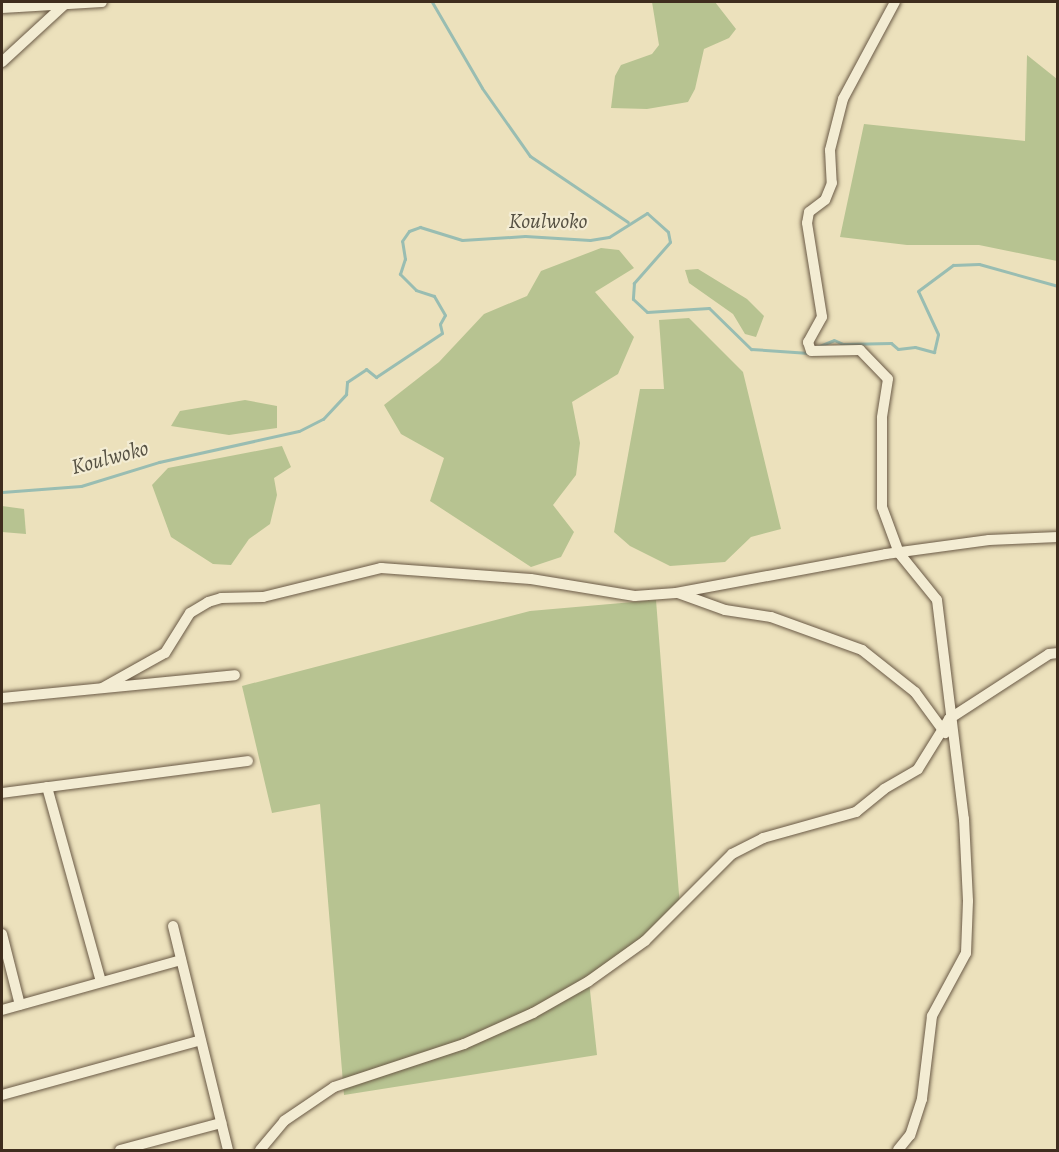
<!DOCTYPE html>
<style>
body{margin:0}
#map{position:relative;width:1059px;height:1152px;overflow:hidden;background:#ece1bc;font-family:Alegreya,serif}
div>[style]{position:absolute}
.green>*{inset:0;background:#b7c391}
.stream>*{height:3px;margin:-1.5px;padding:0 1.5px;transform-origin:1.5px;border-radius:1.5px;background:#99bdb2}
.roads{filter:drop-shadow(0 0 2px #6a5a46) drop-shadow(0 0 2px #6a5a46)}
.minor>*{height:10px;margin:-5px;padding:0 5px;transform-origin:5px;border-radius:5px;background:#f3ecd3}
span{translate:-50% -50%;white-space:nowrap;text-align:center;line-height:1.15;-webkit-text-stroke:4.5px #f3ecd3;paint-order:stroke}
.water-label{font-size:22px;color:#565143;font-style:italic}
.frame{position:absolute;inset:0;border:3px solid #3f2d1e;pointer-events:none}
</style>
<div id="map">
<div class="green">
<div style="clip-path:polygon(652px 2px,715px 2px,736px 29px,729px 38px,704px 49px,695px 89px,688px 102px,647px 109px,611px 108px,615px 76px,621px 65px,652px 54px,659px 45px)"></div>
<div style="clip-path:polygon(1027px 55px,1057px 79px,1057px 261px,979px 245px,907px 245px,840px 237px,864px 124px,1025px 141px)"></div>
<div style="clip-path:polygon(601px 248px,619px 250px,634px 268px,595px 292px,634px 337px,618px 374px,572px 402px,580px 443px,576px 475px,553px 505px,574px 532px,561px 557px,531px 567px,430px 501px,444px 458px,401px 434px,384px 405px,439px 362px,484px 314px,527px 296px,541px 271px)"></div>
<div style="clip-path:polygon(698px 269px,747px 299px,764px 316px,756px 337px,745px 334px,733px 314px,689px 283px,685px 270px)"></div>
<div style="clip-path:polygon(689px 318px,743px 372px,781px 529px,751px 537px,725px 562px,670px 566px,630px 546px,614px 532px,640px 389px,664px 389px,659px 320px)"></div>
<div style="clip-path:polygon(245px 400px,277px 406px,277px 428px,229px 435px,171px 426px,180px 411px)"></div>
<div style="clip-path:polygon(282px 446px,291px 467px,274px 478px,277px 495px,270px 524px,249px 539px,231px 565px,213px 564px,171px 537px,152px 485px,168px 468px)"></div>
<div style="clip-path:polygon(2px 506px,24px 509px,26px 534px,2px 532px)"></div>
<div style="clip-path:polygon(656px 600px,680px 907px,589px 981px,597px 1055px,344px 1095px,320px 804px,272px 813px,242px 686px,530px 611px)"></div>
</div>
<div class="stream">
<div style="left:432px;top:2px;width:99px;rotate:59.8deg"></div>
<div style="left:482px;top:88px;width:83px;rotate:54.8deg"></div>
<div style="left:530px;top:156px;width:118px;rotate:34deg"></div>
<div style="left:817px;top:347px;width:18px;rotate:-22deg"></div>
<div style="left:834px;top:340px;width:10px;rotate:24deg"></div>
<div style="left:843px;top:344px;width:48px;rotate:-1.2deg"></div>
<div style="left:891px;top:343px;width:9px;rotate:41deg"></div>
<div style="left:898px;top:349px;width:17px;rotate:-7deg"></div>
<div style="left:915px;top:347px;width:20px;rotate:15deg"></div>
<div style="left:934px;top:352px;width:18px;rotate:-77deg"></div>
<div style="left:938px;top:334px;width:47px;rotate:-114.9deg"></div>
<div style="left:918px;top:291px;width:44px;rotate:-36.6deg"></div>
<div style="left:953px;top:265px;width:26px;rotate:-2deg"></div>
<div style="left:979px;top:264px;width:82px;rotate:15.6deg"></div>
<div style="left:2px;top:492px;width:79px;rotate:-4.3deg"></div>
<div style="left:81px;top:486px;width:82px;rotate:-17.1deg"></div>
<div style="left:159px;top:462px;width:143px;rotate:-12.5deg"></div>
<div style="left:299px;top:431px;width:27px;rotate:-27deg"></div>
<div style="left:323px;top:419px;width:34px;rotate:-47deg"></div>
<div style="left:346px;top:394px;width:12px;rotate:-85deg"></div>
<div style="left:347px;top:382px;width:23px;rotate:-34deg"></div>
<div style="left:366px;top:369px;width:13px;rotate:39deg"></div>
<div style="left:376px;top:377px;width:79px;rotate:-33.7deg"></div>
<div style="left:442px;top:333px;width:9px;rotate:-103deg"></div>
<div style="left:440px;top:324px;width:10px;rotate:-61deg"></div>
<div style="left:445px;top:315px;width:22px;rotate:-120deg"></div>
<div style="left:434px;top:296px;width:19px;rotate:-162deg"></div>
<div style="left:416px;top:290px;width:23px;rotate:-135deg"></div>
<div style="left:400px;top:274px;width:16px;rotate:-72deg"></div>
<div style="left:405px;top:259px;width:18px;rotate:-99deg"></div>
<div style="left:402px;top:241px;width:12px;rotate:-55deg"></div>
<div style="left:409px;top:231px;width:12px;rotate:-20deg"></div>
<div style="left:420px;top:227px;width:44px;rotate:17.2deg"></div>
<div style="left:462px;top:240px;width:63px;rotate:-3.6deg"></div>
<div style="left:525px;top:236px;width:65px;rotate:3.5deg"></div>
<div style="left:590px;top:240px;width:19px;rotate:-9deg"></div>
<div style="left:609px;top:237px;width:45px;rotate:-32.3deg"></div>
<div style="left:647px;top:213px;width:28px;rotate:42deg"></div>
<div style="left:668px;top:232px;width:10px;rotate:79deg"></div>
<div style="left:670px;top:242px;width:55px;rotate:131.3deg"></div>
<div style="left:634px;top:283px;width:16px;rotate:94deg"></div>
<div style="left:633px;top:299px;width:19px;rotate:43deg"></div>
<div style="left:647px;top:312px;width:62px;rotate:-3.7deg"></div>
<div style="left:709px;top:308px;width:59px;rotate:44.3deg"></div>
<div style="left:751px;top:349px;width:58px;rotate:3.9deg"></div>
</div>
<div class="roads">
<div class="minor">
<div style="left:895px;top:2px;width:110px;rotate:118.2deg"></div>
<div style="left:843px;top:99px;width:53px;rotate:104.3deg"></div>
<div style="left:830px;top:150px;width:33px;rotate:87deg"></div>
<div style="left:832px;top:183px;width:18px;rotate:112deg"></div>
<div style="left:825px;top:200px;width:20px;rotate:143deg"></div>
<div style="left:809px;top:212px;width:11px;rotate:100deg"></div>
<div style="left:807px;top:223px;width:95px;rotate:80.9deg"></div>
<div style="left:822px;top:317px;width:29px;rotate:119deg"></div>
<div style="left:808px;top:342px;width:9px;rotate:72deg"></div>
<div style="left:811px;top:351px;width:49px;rotate:-1.2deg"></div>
<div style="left:860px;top:350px;width:40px;rotate:46deg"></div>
<div style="left:888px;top:379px;width:39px;rotate:99deg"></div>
<div style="left:882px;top:418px;width:89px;rotate:90deg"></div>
<div style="left:882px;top:507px;width:49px;rotate:69.7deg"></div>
<div style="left:899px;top:553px;width:60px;rotate:51deg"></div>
<div style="left:937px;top:600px;width:221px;rotate:83deg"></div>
<div style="left:964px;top:819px;width:82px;rotate:87.2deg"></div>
<div style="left:968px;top:901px;width:52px;rotate:92.2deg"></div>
<div style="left:966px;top:953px;width:72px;rotate:118.4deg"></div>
<div style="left:932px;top:1016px;width:84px;rotate:96.9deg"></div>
<div style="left:922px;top:1099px;width:38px;rotate:108deg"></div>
<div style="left:910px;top:1135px;width:19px;rotate:129deg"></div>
<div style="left:2px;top:8px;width:100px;rotate:-3.4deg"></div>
<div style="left:2px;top:62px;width:86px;rotate:-42.6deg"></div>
<div style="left:678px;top:593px;width:50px;rotate:19.9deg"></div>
<div style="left:725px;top:610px;width:47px;rotate:8.7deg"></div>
<div style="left:771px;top:617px;width:97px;rotate:19.9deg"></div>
<div style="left:862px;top:650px;width:68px;rotate:38.4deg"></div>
<div style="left:915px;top:692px;width:51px;rotate:53.8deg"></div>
<div style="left:102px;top:688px;width:72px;rotate:-29.1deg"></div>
<div style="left:165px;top:653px;width:47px;rotate:-58deg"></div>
<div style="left:190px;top:613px;width:21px;rotate:-31deg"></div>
<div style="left:208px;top:602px;width:14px;rotate:-17deg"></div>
<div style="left:221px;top:598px;width:42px;rotate:-1.4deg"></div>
<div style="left:263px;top:597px;width:122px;rotate:-13.8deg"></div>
<div style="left:381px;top:568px;width:150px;rotate:4.2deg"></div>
<div style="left:531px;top:579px;width:105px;rotate:9.3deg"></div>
<div style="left:635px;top:596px;width:41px;rotate:-4.2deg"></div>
<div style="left:676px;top:593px;width:214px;rotate:-10.5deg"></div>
<div style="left:886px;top:554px;width:104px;rotate:-7.7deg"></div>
<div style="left:989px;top:540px;width:69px;rotate:-2.5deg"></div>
<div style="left:2px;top:698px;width:234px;rotate:-5.6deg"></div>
<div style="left:47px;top:787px;width:202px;rotate:74.5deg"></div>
<div style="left:2px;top:793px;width:248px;rotate:-7.4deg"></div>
<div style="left:173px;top:926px;width:231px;rotate:76.2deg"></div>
<div style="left:2px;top:934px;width:73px;rotate:75.8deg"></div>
<div style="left:2px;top:1010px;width:186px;rotate:-15.6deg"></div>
<div style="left:2px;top:1095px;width:206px;rotate:-15.4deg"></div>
<div style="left:120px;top:1150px;width:105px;rotate:-15deg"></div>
<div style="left:260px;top:1150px;width:38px;rotate:-50deg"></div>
<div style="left:284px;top:1121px;width:60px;rotate:-34.2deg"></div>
<div style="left:334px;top:1087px;width:137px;rotate:-18.3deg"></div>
<div style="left:464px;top:1044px;width:76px;rotate:-24.2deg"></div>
<div style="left:533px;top:1013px;width:64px;rotate:-29.7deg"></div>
<div style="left:589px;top:981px;width:69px;rotate:-35.5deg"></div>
<div style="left:645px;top:941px;width:123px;rotate:-45deg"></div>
<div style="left:732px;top:854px;width:35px;rotate:-27deg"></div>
<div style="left:763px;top:838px;width:97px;rotate:-15.6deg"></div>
<div style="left:856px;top:812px;width:36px;rotate:-39deg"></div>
<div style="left:884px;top:789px;width:39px;rotate:-30deg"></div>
<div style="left:918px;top:769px;width:59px;rotate:-58.2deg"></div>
<div style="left:949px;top:719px;width:119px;rotate:-33deg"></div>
<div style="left:1049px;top:654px;width:9px;rotate:-6deg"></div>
</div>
</div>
<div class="water-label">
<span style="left:548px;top:222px">Koulwoko</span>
<span style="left:110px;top:458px;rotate:-15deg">Koulwoko</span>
</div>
<div class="frame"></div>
</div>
